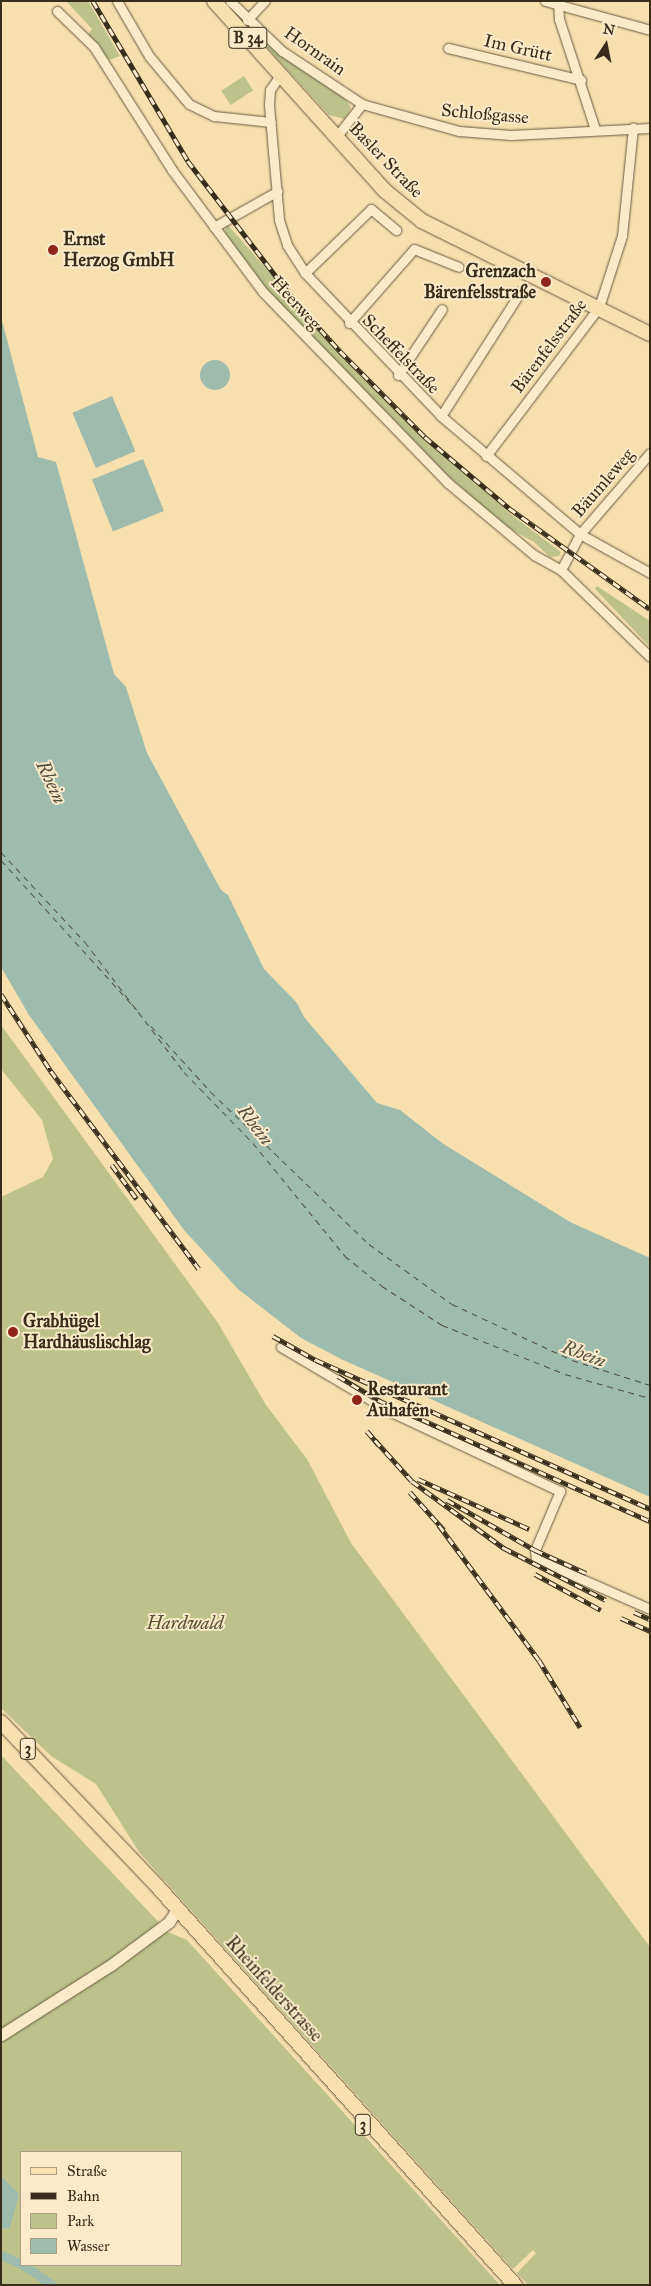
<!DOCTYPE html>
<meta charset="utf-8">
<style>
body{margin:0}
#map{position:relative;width:651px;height:2286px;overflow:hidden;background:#f7dfae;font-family:"IM FELL Great Primer",serif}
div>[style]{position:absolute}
.green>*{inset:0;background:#bcc28a;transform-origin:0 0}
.water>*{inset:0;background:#9dbcad;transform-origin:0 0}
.round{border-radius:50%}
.canal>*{height:9px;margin:-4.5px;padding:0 4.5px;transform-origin:4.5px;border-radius:4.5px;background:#9dbcad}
.ferry>*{height:1px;margin-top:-0.5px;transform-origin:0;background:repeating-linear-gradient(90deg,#515040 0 6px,transparent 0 11px)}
.roads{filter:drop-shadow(0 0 1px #685940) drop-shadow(0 0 1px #685940)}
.minor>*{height:9px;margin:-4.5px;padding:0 4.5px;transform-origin:4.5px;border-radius:4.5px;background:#faeaca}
.tertiary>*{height:11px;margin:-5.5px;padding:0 5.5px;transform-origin:5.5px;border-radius:5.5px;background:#faeaca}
.primary>*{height:14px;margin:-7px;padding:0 7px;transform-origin:7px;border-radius:7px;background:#f7dfae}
.rail>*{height:4.5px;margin-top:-2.25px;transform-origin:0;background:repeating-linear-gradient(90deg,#faeaca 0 8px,#382c1b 0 16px);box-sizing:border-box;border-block:1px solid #382c1b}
.dots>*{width:14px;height:14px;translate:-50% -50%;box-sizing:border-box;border:2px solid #faeaca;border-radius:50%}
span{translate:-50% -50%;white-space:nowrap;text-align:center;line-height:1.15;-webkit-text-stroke:4px #faeaca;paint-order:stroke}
.shield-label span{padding:1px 4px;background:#faeaca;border:1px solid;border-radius:4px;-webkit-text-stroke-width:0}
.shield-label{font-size:16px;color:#382c1b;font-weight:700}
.street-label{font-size:18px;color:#382c1b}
.poi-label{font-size:18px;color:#382c1b;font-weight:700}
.left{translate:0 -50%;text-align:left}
.right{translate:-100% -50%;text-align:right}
.park-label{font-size:18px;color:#595237;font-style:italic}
.water-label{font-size:19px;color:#515040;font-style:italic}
.frame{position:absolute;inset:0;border:2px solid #382c1b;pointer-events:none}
.legend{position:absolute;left:20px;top:2151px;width:162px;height:115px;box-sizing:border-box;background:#faeaca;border:1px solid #ac9e84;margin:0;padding:6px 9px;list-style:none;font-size:15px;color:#382c1b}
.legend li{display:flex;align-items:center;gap:10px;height:25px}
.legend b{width:25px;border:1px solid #ac9e84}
.north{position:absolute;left:581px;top:20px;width:50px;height:50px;-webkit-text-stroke:4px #faeaca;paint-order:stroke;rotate:11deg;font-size:14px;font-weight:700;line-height:20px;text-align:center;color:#382c1b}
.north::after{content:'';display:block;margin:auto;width:18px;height:22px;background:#382c1b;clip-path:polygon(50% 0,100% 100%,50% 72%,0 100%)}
</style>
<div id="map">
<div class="green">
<div style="clip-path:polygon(66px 1px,88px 1px,120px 56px,109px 60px,88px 35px,92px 29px)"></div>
<div style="clip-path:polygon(241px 19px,346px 100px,351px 108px,345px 119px,329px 115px)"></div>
<div style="left:244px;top:76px;width:17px;height:27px;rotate:57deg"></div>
<div style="clip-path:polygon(227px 224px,360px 376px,513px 516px,561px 552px,559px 556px,550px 557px,534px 542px,501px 524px,375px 409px,265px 288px,223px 236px)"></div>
<div style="clip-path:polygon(597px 586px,650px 621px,650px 647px,595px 589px)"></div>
<div style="clip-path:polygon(1px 1025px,218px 1323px,266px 1405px,307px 1459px,351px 1543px,650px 1947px,650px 2285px,528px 2285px,517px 2273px,536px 2253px,533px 2250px,513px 2269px,139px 1852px,96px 1784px,51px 1756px,1px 1708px,1px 1197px,43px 1177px,53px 1159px,42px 1120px,1px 1069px)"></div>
<div style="clip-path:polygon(evenodd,1px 1755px,168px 1932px,187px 1940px,500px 2285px,1px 2285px,1px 2229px,10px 2228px,1px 2176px,1px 1755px,21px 2152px,181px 2152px,181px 2265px,21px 2265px,21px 2152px)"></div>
</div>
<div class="water">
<div style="clip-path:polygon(1px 317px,38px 457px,56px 462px,114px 674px,126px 687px,147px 753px,221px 890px,228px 895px,264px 969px,297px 1003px,304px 1017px,377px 1103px,400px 1110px,442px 1143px,570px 1222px,650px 1258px,650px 1497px,341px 1359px,301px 1338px,238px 1289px,184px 1230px,29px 1015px,1px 967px)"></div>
<div class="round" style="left:200px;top:360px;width:30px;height:30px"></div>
<div style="left:112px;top:396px;width:60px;height:43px;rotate:67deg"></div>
<div style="left:143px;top:459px;width:56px;height:55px;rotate:68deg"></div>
<div style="clip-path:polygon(1px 2176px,19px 2194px,10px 2228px,1px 2229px)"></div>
</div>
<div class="canal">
<div style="left:1px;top:2255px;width:22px;rotate:24deg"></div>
<div style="left:23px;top:2265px;width:36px;rotate:34deg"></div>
</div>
<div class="ferry">
<div style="left:1px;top:852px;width:123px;rotate:47deg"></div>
<div style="left:85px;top:942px;width:163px;rotate:52.7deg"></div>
<div style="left:184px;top:1072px;width:99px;rotate:45.8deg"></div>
<div style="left:253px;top:1143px;width:146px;rotate:50.8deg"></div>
<div style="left:345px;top:1256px;width:48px;rotate:39deg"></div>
<div style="left:382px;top:1286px;width:72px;rotate:33deg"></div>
<div style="left:442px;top:1325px;width:132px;rotate:21.7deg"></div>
<div style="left:565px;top:1374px;width:88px;rotate:15.8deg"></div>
<div style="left:1px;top:860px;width:202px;rotate:47.8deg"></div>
<div style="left:151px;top:1026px;width:89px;rotate:47.7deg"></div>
<div style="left:211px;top:1092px;width:219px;rotate:43.9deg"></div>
<div style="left:369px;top:1244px;width:102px;rotate:35.9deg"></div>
<div style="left:452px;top:1304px;width:132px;rotate:25deg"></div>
<div style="left:572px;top:1360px;width:82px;rotate:17.8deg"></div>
</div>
<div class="roads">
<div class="minor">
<div style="left:117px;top:1px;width:64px;rotate:59.8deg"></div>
<div style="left:149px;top:56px;width:62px;rotate:50.2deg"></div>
<div style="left:189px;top:104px;width:28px;rotate:26deg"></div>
<div style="left:214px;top:116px;width:57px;rotate:6deg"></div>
<div style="left:230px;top:1px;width:72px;rotate:43.9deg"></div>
<div style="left:282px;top:51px;width:96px;rotate:33.5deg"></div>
<div style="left:545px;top:1px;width:109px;rotate:15.4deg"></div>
<div style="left:558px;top:1px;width:18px;rotate:87deg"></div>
<div style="left:559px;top:19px;width:116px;rotate:71.9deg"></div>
<div style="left:57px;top:11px;width:52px;rotate:44.2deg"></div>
<div style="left:94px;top:47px;width:146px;rotate:57.6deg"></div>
<div style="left:172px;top:170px;width:152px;rotate:53.3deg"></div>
<div style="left:263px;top:292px;width:266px;rotate:45.9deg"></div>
<div style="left:448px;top:483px;width:112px;rotate:39.9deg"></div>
<div style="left:534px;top:555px;width:31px;rotate:29deg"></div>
<div style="left:247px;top:20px;width:26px;rotate:-47deg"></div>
<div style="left:448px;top:48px;width:137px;rotate:13.5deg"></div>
<div style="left:281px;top:74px;width:19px;rotate:125deg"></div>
<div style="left:270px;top:90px;width:15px;rotate:94deg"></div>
<div style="left:269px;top:105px;width:115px;rotate:85deg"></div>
<div style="left:279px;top:220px;width:26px;rotate:72deg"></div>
<div style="left:287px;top:245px;width:33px;rotate:57deg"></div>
<div style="left:305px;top:273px;width:197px;rotate:46.4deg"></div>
<div style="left:441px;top:416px;width:182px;rotate:40.3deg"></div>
<div style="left:580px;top:534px;width:80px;rotate:29.1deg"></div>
<div style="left:337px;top:136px;width:41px;rotate:-52deg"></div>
<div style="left:362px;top:104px;width:101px;rotate:15.6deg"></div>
<div style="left:459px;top:131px;width:52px;rotate:4.4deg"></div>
<div style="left:511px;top:135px;width:139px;rotate:-2.9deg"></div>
<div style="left:214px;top:227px;width:73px;rotate:-29.4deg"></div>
<div style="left:305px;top:273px;width:92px;rotate:-44.1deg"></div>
<div style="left:371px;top:209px;width:33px;rotate:40deg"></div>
<div style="left:349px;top:323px;width:98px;rotate:-48.7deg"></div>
<div style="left:414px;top:249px;width:48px;rotate:21.8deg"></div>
<div style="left:398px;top:375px;width:79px;rotate:-56.3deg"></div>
<div style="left:441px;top:416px;width:148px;rotate:-57.4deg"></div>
<div style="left:486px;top:456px;width:187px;rotate:-52.8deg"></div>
<div style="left:599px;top:307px;width:75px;rotate:-72.1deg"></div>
<div style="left:622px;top:236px;width:109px;rotate:-84.2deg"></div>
<div style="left:580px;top:534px;width:107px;rotate:-49.2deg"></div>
<div style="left:561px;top:570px;width:124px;rotate:44.3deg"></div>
<div style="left:561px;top:570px;width:41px;rotate:-62.2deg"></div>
<div style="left:281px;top:1347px;width:128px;rotate:30.6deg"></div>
<div style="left:391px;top:1412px;width:187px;rotate:25.1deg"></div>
<div style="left:560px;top:1491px;width:64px;rotate:113deg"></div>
<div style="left:535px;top:1550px;width:9px;rotate:84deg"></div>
<div style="left:536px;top:1559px;width:124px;rotate:23.7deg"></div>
</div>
<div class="tertiary">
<div style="left:1px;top:2035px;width:130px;rotate:-32.5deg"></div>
<div style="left:111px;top:1965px;width:72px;rotate:-36.6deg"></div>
<div style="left:169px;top:1922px;width:15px;rotate:-58deg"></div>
</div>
<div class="primary">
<div style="left:214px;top:1px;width:254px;rotate:48deg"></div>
<div style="left:384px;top:190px;width:49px;rotate:39.2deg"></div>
<div style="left:422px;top:221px;width:254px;rotate:26.4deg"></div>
<div style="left:1px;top:1722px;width:228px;rotate:46.4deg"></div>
<div style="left:158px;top:1887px;width:535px;rotate:48.11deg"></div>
</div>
</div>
<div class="rail">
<div style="left:93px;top:1px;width:186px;rotate:59.3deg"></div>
<div style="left:188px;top:161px;width:183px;rotate:52.6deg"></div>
<div style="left:299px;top:306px;width:61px;rotate:47.7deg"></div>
<div style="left:340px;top:351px;width:121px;rotate:45.3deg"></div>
<div style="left:425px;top:437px;width:110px;rotate:40.2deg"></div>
<div style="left:509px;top:508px;width:173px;rotate:35.6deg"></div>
<div style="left:1px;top:994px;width:92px;rotate:57deg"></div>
<div style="left:51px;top:1071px;width:247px;rotate:53.2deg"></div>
<div style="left:112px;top:1165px;width:42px;rotate:53.7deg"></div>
<div style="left:273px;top:1336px;width:49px;rotate:29.2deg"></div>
<div style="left:316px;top:1360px;width:366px;rotate:24deg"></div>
<div style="left:338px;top:1376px;width:47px;rotate:31deg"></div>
<div style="left:378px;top:1400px;width:298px;rotate:24deg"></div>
<div style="left:367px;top:1431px;width:18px;rotate:49deg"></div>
<div style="left:375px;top:1440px;width:55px;rotate:47.9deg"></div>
<div style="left:412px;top:1481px;width:114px;rotate:36.1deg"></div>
<div style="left:504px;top:1548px;width:114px;rotate:27deg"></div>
<div style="left:418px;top:1479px;width:122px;rotate:24.2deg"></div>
<div style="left:410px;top:1492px;width:51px;rotate:48.2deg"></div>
<div style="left:447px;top:1500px;width:101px;rotate:29.6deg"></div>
<div style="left:535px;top:1550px;width:56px;rotate:24.3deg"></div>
<div style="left:439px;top:1525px;width:168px;rotate:53.5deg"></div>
<div style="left:539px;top:1660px;width:79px;rotate:58.5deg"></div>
<div style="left:535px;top:1574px;width:75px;rotate:28.6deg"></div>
<div style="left:634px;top:1612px;width:17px;rotate:24deg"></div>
<div style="left:621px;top:1618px;width:32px;rotate:24deg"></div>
</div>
<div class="dots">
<div style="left:53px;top:250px;background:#8f2418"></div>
<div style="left:546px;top:282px;background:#8f2418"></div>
<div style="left:13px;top:1332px;background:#8f2418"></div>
<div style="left:357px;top:1400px;background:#8f2418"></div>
</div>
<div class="shield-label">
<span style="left:248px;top:38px">B 34</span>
<span style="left:28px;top:1749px">3</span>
<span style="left:363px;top:2125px">3</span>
</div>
<div class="street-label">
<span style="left:518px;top:48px;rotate:13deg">Im Grütt</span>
<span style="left:315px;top:51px;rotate:35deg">Hornrain</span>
<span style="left:485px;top:114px;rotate:5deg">Schloßgasse</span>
<span style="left:386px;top:160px;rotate:46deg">Basler Straße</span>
<span style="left:296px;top:303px;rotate:48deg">Heerweg</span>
<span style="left:549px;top:346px;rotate:-53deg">Bärenfelsstraße</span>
<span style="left:401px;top:354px;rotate:46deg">Scheffelstraße</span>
<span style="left:603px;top:483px;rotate:-49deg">Bäumleweg</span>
<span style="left:274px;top:1989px;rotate:48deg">Rheinfelderstrasse</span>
</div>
<div class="poi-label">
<span class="left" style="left:63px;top:250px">Ernst<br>Herzog GmbH</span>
<span class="right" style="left:536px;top:282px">Grenzach<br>Bärenfelsstraße</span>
<span class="left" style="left:23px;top:1332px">Grabhügel<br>Hardhäuslischlag</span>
<span class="left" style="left:367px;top:1400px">Restaurant<br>Auhafen</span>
</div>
<div class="park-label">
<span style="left:185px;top:1623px">Hardwald</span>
</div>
<div class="water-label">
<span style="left:51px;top:782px;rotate:65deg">Rhein</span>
<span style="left:255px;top:1125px;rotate:53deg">Rhein</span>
<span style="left:584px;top:1354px;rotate:21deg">Rhein</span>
</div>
<div class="frame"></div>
<ul class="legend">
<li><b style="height:6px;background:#f7dfae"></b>Straße</li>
<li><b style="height:6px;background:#382c1b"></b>Bahn</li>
<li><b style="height:14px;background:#bcc28a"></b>Park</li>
<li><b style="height:14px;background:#9dbcad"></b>Wasser</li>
</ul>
<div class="north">N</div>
</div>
